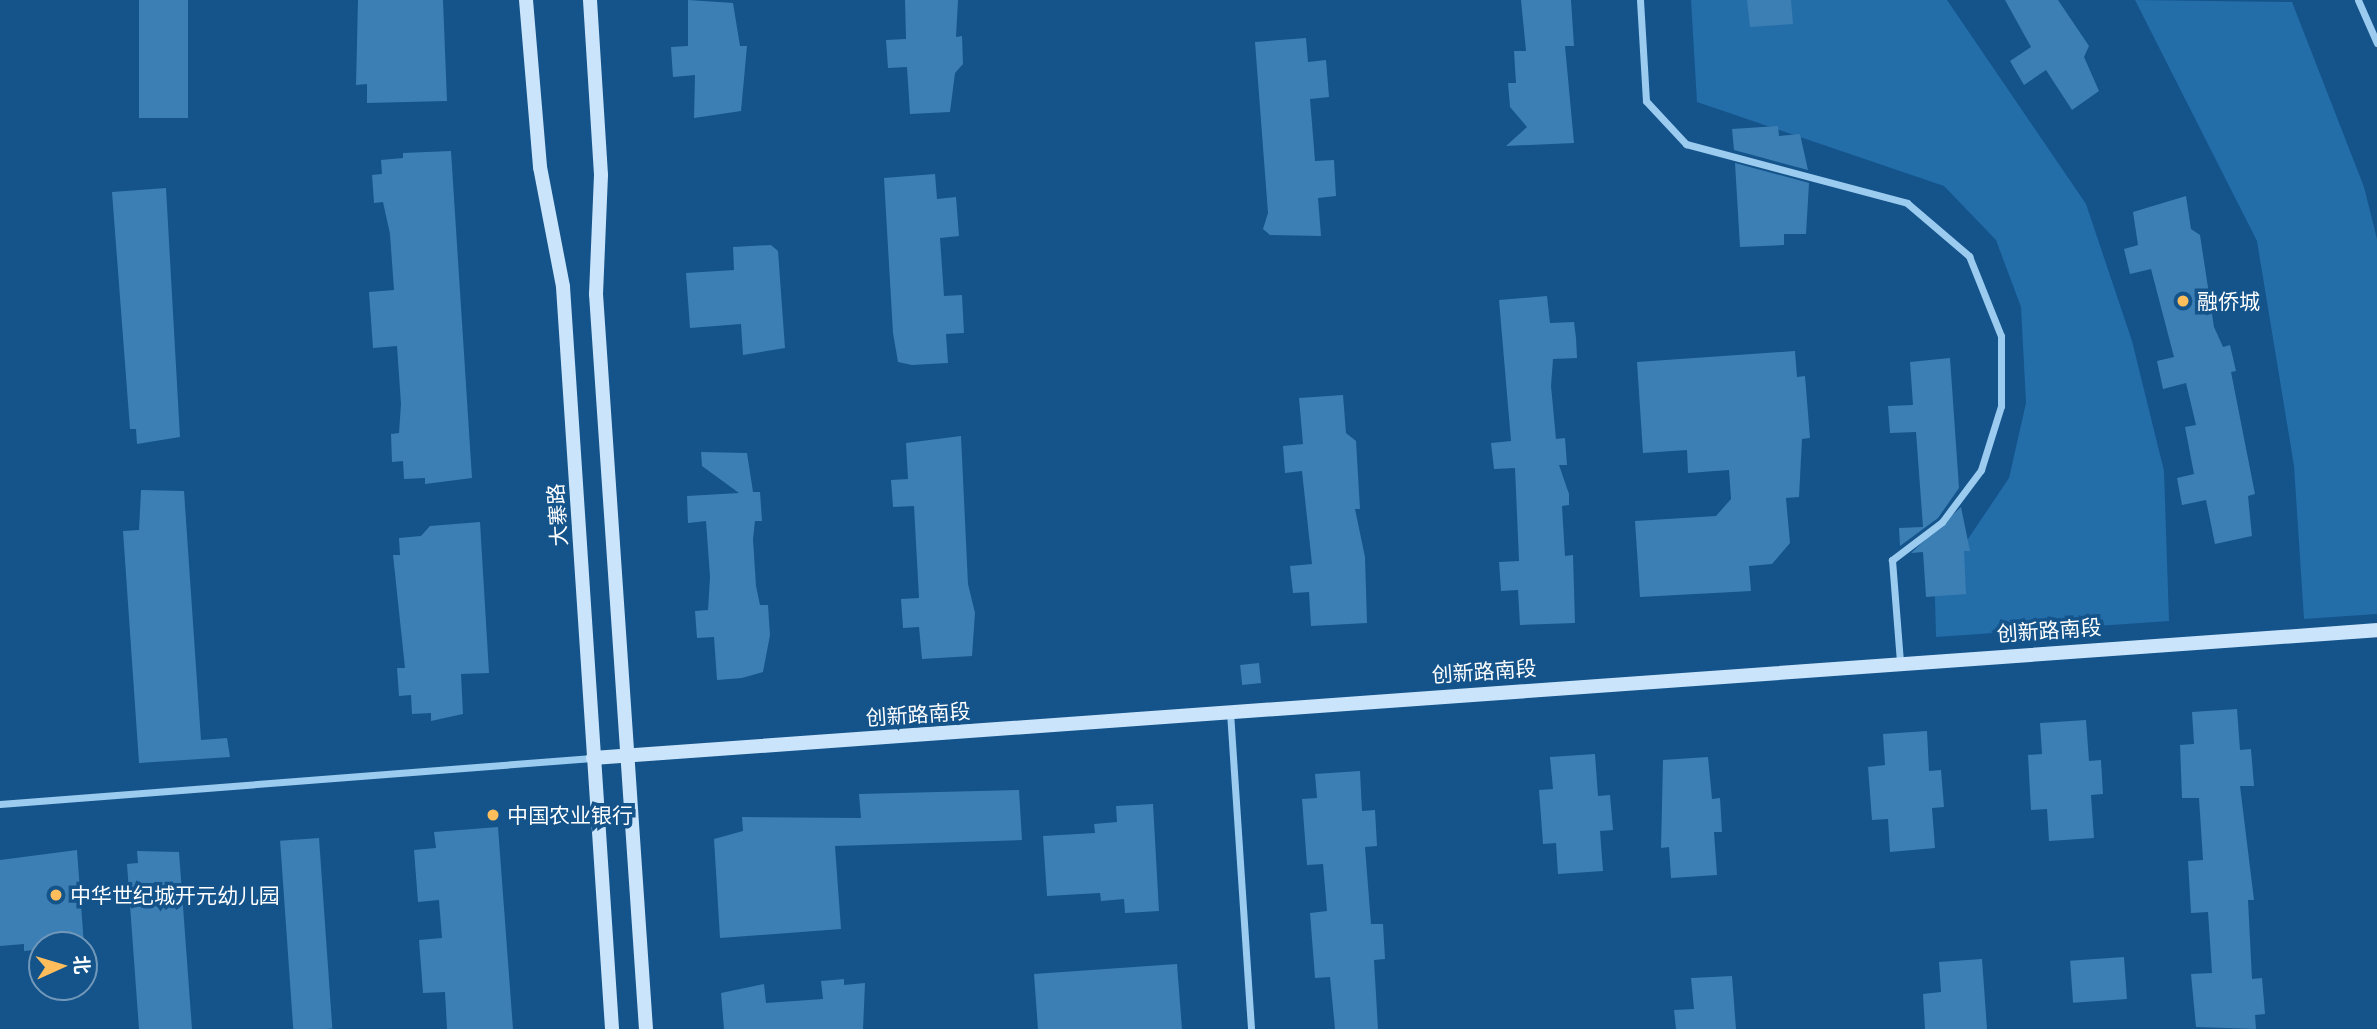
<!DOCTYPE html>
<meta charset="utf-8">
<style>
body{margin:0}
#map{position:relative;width:2377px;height:1029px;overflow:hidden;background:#14548b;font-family:"Asap Condensed","Noto Sans SC",sans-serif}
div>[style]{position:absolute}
.green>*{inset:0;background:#236da9}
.building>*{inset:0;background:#3c7fb5;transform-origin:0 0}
.street>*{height:7px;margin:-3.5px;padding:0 3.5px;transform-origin:3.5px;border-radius:3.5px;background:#9ccbf0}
.secondary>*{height:14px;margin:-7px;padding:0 7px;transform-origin:7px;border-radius:7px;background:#cae4fb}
.dots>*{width:19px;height:19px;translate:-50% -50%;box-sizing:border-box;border:4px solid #14548b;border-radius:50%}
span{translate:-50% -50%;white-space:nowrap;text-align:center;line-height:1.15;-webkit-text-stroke:7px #14548b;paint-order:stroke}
.poi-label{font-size:21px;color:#fff}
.left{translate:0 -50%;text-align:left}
.street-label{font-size:21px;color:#fff}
.north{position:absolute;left:28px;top:931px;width:70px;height:70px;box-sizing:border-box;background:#14548b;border:2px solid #7298b9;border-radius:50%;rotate:86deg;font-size:19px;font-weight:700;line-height:28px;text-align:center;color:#fff}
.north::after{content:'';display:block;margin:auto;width:24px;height:32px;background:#ffbe5b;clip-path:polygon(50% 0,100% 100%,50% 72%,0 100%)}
</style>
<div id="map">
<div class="green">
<div style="clip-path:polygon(1691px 0,1947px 0,2086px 204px,2132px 341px,2164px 471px,2169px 621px,1936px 637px,1934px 564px,1966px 542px,2009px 478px,2026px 403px,2021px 307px,1996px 240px,1944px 186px,1697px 102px)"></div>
<div style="clip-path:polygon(2135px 0,2292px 2px,2364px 187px,2377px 239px,2377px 614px,2304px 619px,2294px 466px,2257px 241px)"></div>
</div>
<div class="building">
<div style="left:139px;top:0;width:49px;height:118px"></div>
<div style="clip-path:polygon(358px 0,443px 0,447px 101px,367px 103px,367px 84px,356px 85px)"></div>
<div style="clip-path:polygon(688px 0,733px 3px,740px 46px,747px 46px,741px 111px,694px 118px,695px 75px,673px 77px,671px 47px,688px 46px)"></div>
<div style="clip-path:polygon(905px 0,958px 0,956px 37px,962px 36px,963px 64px,955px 73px,950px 112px,910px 114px,907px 67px,888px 68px,886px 40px,906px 39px)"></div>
<div style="clip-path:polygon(1521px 0,1571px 0,1574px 46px,1565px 46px,1574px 143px,1506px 146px,1527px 127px,1510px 107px,1508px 83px,1516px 83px,1514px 51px,1526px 51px)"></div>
<div style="clip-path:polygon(1747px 0,1791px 0,1793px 24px,1750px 27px)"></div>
<div style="clip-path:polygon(2005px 0,2058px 0,2089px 46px,2084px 57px,2099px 91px,2072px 110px,2046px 70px,2024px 85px,2010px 61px,2031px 47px)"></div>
<div style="clip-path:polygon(1306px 38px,1308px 62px,1326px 60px,1329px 97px,1310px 99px,1313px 136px,1315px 161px,1334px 160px,1336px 196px,1318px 198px,1321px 236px,1270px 235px,1263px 229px,1268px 213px,1255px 42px)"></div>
<div style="clip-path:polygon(1778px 126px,1779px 136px,1800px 134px,1808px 170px,1734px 150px,1732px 129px)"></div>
<div style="clip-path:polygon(451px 151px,472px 478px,425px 484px,425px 478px,404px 479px,403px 461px,392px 462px,391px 434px,399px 433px,401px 404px,397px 346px,373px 348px,369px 292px,394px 290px,390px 234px,383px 202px,374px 203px,372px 175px,382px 174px,381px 160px,403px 158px,403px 153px)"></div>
<div style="clip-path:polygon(1735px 163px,1809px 183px,1806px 234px,1784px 234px,1784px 245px,1740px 247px)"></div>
<div style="clip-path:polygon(935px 174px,937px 199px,956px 197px,959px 236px,940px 238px,944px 296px,962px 295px,964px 333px,946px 334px,948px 363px,912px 365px,898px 362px,893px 333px,884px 178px)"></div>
<div style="clip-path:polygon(166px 188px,180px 437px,137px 444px,136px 429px,130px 429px,112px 192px)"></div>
<div style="clip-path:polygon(2186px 196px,2191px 229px,2200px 235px,2214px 327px,2223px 347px,2230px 345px,2236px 371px,2231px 372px,2255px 494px,2248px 496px,2252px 536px,2215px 544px,2206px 500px,2182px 505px,2177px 478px,2194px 474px,2185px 427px,2196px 425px,2186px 383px,2163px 389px,2157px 361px,2174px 357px,2151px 269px,2130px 274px,2124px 249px,2138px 245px,2133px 212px)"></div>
<div style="clip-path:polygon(771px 245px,778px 251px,785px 348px,743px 355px,741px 324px,690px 328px,686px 273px,734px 270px,733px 247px)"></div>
<div style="clip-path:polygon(1547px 296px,1550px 323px,1574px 322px,1576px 338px,1577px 358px,1553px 359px,1551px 386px,1556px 439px,1565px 438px,1567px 465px,1559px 465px,1569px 494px,1569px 505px,1562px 506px,1565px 556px,1573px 555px,1575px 623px,1520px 625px,1518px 590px,1501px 591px,1499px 562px,1519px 561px,1515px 468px,1494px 469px,1491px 443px,1511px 441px,1499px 300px)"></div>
<div style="clip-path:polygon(1795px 351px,1797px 377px,1805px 376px,1810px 438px,1802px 439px,1799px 497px,1786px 498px,1790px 543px,1772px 564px,1749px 566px,1751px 591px,1640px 597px,1635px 521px,1716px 516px,1731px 499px,1729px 470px,1688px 473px,1687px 450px,1643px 453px,1637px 362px)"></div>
<div style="clip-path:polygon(1950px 358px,1959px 488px,1938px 518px,1900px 546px,1899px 528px,1923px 527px,1916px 432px,1890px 433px,1888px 406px,1913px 405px,1910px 362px)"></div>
<div style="clip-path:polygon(1343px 395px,1346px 433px,1356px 441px,1360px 509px,1355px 509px,1365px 557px,1367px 623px,1311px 626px,1309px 592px,1293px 593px,1290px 566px,1312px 564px,1302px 471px,1285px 473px,1283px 446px,1303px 444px,1299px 398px)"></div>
<div style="clip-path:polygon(961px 436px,968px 584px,975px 613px,972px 656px,922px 659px,919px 627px,903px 628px,901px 599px,919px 598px,914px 506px,893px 507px,891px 480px,908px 479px,906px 443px)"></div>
<div style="clip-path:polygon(701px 452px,747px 453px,753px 492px,760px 492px,762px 521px,755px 521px,753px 539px,756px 586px,760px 605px,768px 605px,770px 635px,763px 672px,742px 678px,717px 680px,714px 637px,697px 638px,695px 611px,708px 610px,710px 577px,706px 521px,688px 523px,687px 496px,739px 493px,702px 466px)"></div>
<div style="clip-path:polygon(141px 490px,184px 491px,201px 740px,227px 738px,230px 757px,139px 763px,123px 531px,139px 530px)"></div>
<div style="clip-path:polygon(1961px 507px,1970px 551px,1964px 551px,1966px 594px,1926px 597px,1923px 552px,1911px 553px)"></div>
<div style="clip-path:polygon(480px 522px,489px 673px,461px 674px,463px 714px,431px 721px,431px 713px,412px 714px,411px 695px,399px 696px,397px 668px,405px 668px,393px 555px,400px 555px,399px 538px,421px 536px,430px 526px)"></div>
<div style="left:1259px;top:663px;width:20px;height:19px;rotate:84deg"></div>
<div style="clip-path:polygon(2237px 709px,2240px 750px,2251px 749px,2254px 786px,2240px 786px,2254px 900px,2248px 900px,2252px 979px,2262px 978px,2265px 1014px,2255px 1015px,2256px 1029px,2196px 1027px,2191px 974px,2212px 973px,2208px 912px,2191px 913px,2188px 861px,2203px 860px,2199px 798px,2182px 798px,2180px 745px,2194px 744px,2192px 712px)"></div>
<div style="clip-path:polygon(2086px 720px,2089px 761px,2101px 760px,2103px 794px,2091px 795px,2094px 838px,2049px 841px,2047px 809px,2031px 810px,2028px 755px,2042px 754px,2040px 723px)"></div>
<div style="clip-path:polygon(1927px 731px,1929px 771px,1941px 770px,1944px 807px,1932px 808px,1935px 848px,1890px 852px,1888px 819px,1872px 820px,1868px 767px,1885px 765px,1883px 734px)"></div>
<div style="clip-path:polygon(1595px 754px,1598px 796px,1610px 795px,1613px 830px,1600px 831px,1603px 871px,1558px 874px,1556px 843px,1543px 844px,1539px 790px,1553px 789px,1550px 757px)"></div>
<div style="clip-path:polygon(1708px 757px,1712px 799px,1720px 798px,1722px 832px,1714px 832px,1717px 875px,1671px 878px,1669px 847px,1661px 848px,1663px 760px)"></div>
<div style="clip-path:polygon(1360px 771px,1362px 811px,1375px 810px,1377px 846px,1365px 847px,1371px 924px,1383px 924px,1385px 959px,1374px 960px,1378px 1029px,1335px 1029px,1330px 977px,1315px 978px,1310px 913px,1327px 911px,1323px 864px,1307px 865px,1302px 799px,1317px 798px,1315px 774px)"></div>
<div style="clip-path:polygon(1019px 790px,1022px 840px,835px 846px,841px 929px,720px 938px,714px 839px,743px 831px,742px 817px,861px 818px,859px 794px)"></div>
<div style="clip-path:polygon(1153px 804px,1159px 911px,1125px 913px,1124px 899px,1101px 901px,1100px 893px,1047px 896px,1043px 836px,1095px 833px,1094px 824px,1117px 822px,1116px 806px)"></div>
<div style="clip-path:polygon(498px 827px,513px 1029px,447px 1029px,445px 992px,423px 993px,419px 940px,442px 938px,439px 900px,418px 902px,414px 850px,436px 848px,434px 832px)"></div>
<div style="left:319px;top:838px;width:191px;height:39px;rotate:86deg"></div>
<div style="clip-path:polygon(77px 850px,84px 945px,24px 951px,24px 944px,0 946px,0 860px)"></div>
<div style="clip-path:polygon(137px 851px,179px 852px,192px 1029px,139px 1029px,127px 864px,138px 863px)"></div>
<div style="left:2124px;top:957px;width:42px;height:54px;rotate:86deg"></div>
<div style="clip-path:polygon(1982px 959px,1987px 1029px,1925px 1029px,1923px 994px,1941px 992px,1939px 962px)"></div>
<div style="clip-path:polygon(1177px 964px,1182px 1029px,1038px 1029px,1034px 974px)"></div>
<div style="clip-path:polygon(1732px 976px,1736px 1029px,1676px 1029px,1674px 1010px,1694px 1009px,1691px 978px)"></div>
<div style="clip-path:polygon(844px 979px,844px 985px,865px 983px,863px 1029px,724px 1029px,721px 993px,764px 984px,766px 1003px,823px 999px,821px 981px)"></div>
</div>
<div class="street">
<div style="left:1640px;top:0;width:101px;rotate:86.6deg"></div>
<div style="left:1646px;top:101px;width:59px;rotate:47.1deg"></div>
<div style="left:1686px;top:144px;width:229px;rotate:14.9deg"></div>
<div style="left:1907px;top:203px;width:82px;rotate:40.5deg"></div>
<div style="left:1969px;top:256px;width:86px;rotate:68.2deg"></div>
<div style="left:2001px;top:336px;width:70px;rotate:90deg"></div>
<div style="left:2001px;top:406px;width:67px;rotate:107.4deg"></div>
<div style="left:1981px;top:470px;width:65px;rotate:126.9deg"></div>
<div style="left:1942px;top:522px;width:63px;rotate:142.8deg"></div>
<div style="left:1892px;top:560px;width:101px;rotate:85.5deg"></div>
<div style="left:2358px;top:0;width:47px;rotate:66.2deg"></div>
<div style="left:1230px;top:712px;width:318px;rotate:86.2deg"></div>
<div style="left:0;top:804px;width:594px;rotate:-4.44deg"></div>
</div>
<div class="secondary">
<div style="left:526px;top:0;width:168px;rotate:85.2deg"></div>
<div style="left:540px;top:167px;width:122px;rotate:79.1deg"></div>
<div style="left:563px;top:287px;width:744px;rotate:86.22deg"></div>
<div style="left:590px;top:0;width:175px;rotate:86.4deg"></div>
<div style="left:601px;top:175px;width:119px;rotate:92.4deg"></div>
<div style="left:596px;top:294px;width:737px;rotate:86.11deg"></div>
<div style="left:593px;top:758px;width:1789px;rotate:-4.1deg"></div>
</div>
<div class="dots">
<div style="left:2183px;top:301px;background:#ffbe5b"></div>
<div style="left:493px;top:815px;background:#ffbe5b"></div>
<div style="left:56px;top:895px;background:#ffbe5b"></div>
</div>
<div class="poi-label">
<span class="left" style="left:2197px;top:301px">融侨城</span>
<span class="left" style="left:507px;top:815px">中国农业银行</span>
<span class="left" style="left:70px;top:895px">中华世纪城开元幼儿园</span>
</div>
<div class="street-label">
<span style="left:557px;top:515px;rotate:-94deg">大寨路</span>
<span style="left:2049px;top:630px;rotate:-4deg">创新路南段</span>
<span style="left:1484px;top:671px;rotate:-4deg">创新路南段</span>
<span style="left:918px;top:714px;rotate:-4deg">创新路南段</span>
</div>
<div class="north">北</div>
</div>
